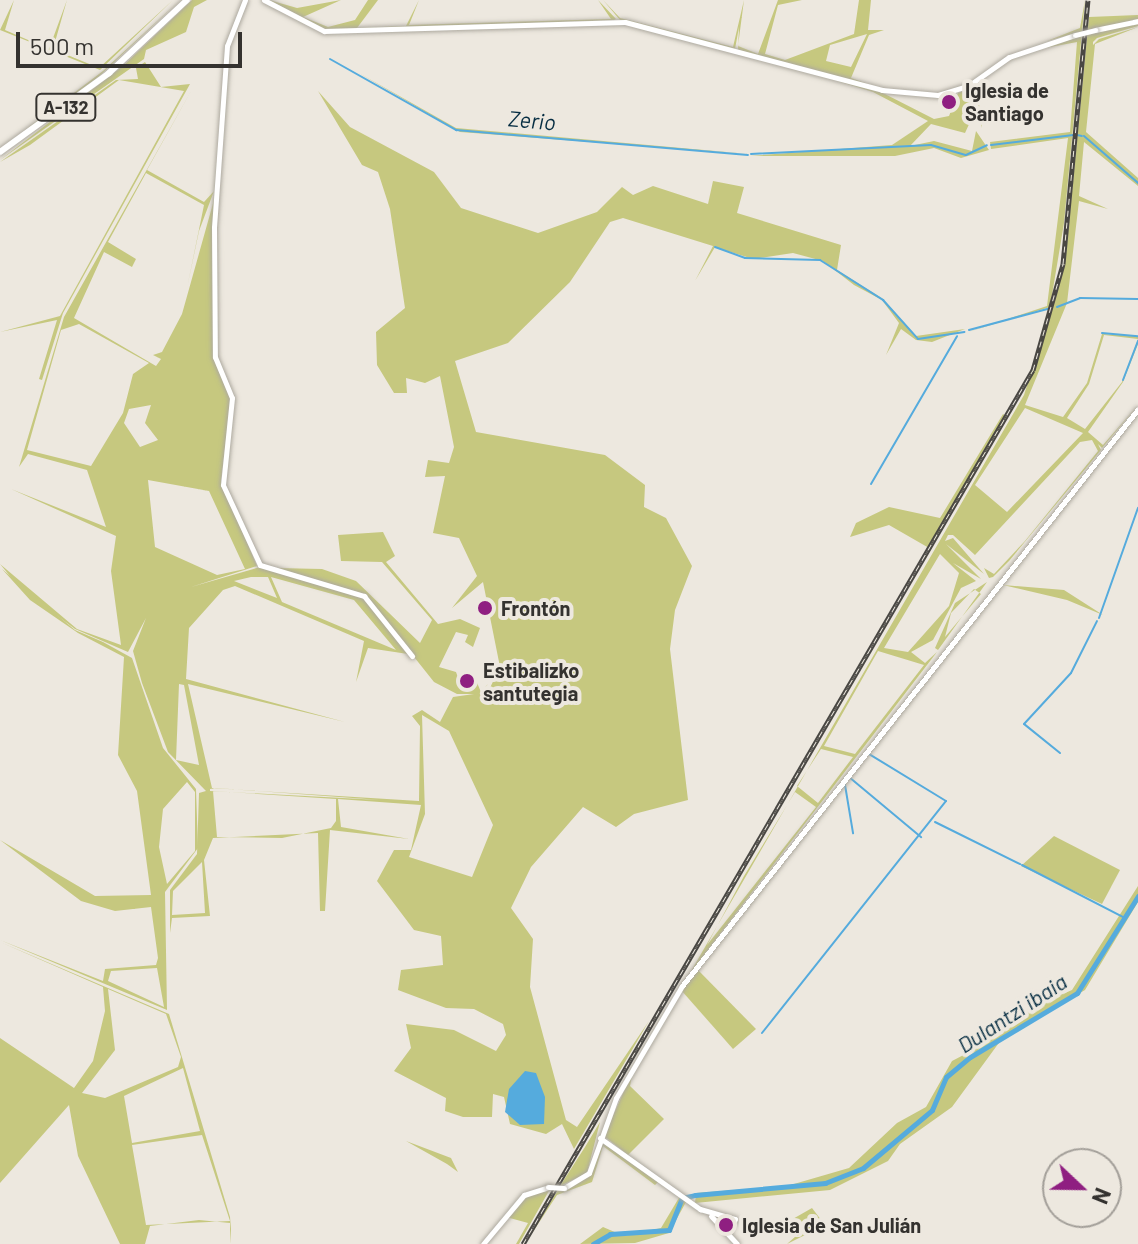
<!DOCTYPE html>
<meta charset="utf-8">
<style>
body{margin:0}
#map{position:relative;width:1138px;height:1244px;overflow:hidden;background:#ede8df;font-family:Barlow,sans-serif}
div>[style]{position:absolute}
.green>*{inset:0;background:#c6c87f}
.water>*{inset:0;background:#55abdd}
.stream>*{height:2px;margin:-1px;padding:0 1px;transform-origin:1px;border-radius:1px;background:#55abdd}
.river>*{height:5px;margin:-2.5px;padding:0 2.5px;transform-origin:2.5px;border-radius:2.5px;background:#55abdd}
.roads{filter:drop-shadow(0 0 2px #ada99f) drop-shadow(0 0 2px #ada99f)}
.secondary>*{height:5px;margin:-2.5px;padding:0 2.5px;transform-origin:2.5px;border-radius:2.5px;background:#fff}
.primary>*{height:6px;margin:-3px;padding:0 3px;transform-origin:3px;border-radius:3px;background:#fff}
.rail>*{height:5px;margin-top:-2.5px;transform-origin:0;background:repeating-linear-gradient(90deg,#ede8df 0 6px,#494743 0 12px);box-sizing:border-box;border-block:2px solid #494743}
.bridges{filter:drop-shadow(0 0 2px #ada99f) drop-shadow(0 0 2px #ada99f)}
.secondary-bridge>*{height:5px;margin:-2.5px;padding:0 2.5px;transform-origin:2.5px;border-radius:2.5px;background:#fff}
.dots>*{width:22px;height:22px;translate:-50% -50%;box-sizing:border-box;border:4px solid #ede8df;border-radius:50%}
span{translate:-50% -50%;white-space:nowrap;text-align:center;line-height:1.15;-webkit-text-stroke:8px #ede8df;paint-order:stroke}
.shield-label span{padding:2px 6px;background:#ede8df;border:2px solid;border-radius:6px;-webkit-text-stroke-width:0}
.shield-label{font-size:18px;color:#34322f;font-weight:700}
.poi-label{font-size:20px;color:#34322f;font-weight:700}
.left{translate:0 -50%;text-align:left}
.water-label{font-size:22px;color:#062d42;font-style:italic}
.north{position:absolute;left:1042px;top:1148px;width:80px;height:80px;box-sizing:border-box;background:#ede8df;border:2px solid #a39f99;border-radius:50%;rotate:112deg;font-size:22px;font-weight:700;line-height:32px;text-align:center;color:#34322f}
.north::after{content:'';display:block;margin:auto;width:28px;height:36px;background:#8f1f81;clip-path:polygon(50% 0,100% 100%,50% 72%,0 100%)}
.scale{position:absolute;left:16px;top:32px;width:226px;height:36px;box-sizing:border-box;border:4px solid #34322f;border-top:0;padding-left:10px;font-size:24px;line-height:28px;white-space:nowrap;color:#34322f;-webkit-text-stroke:6px #ede8df;paint-order:stroke}
</style>
<div id="map">
<div class="green">
<div style="clip-path:polygon(14px 0,5px 30px,49px 49px,67px 0,53px 49px,99px 68px,173px 0,100px 70px,0 30px)"></div>
<div style="clip-path:polygon(180px 0,96px 79px,0 149px,103px 71px)"></div>
<div style="clip-path:polygon(192px 0,207px 0,194px 7px,186px 32px,146px 50px,144px 59px,0 160px,123px 66px)"></div>
<div style="clip-path:polygon(269px 0,297px 8px,341px 0,303px 17px,328px 27px,355px 20px,368px 0,378px 0,357px 28px,406px 26px,419px 0,409px 25px,611px 19px,598px 0,616px 19px,614px 20px,325px 30px)"></div>
<div style="clip-path:polygon(evenodd,603px 0,620px 18px,733px 47px,744px 0,738px 46px,758px 54px,778px 0,802px 0,778px 5px,765px 54px,785px 60px,854px 34px,859px 0,871px 0,868px 30px,884px 30px,869px 35px,851px 78px,879px 88px,738px 50px,739px 27px,735px 49px,620px 20px,603px 0,867px 34px,851px 67px,826px 61px,830px 45px,867px 34px)"></div>
<div style="clip-path:polygon(1085px 0,1064px 223px,1050px 307px,968px 332px,1047px 306px,1068px 138px,991px 149px,990px 142px,1070px 132px,1077px 42px,1034px 50px,1076px 33px,1047px 41px,1080px 28px)"></div>
<div style="clip-path:polygon(evenodd,1138px 15px,1138px 26px,1097px 38px,1093px 42px,1093px 45px,1099px 39px,1138px 27px,1095px 44px,1086px 132px,1138px 178px,1138px 186px,1084px 142px,1079px 196px,1108px 209px,1079px 201px,1067px 303px,1025px 405px,1063px 417px,1087px 383px,1102px 334px,1138px 336px,1138px 344px,1123px 382px,1088px 432px,1103px 445px,1138px 405px,1102px 448px,1098px 444px,1101px 450px,1009px 561px,993px 577px,989px 578px,984px 568px,994px 574px,1025px 541px,1098px 451px,1092px 440px,1080px 442px,975px 555px,953px 535px,948px 535px,945px 541px,953px 538px,984px 574px,946px 544px,981px 579px,953px 563px,976px 581px,961px 588px,933px 640px,911px 652px,925px 663px,937px 652px,690px 973px,1024px 395px,1065px 264px,1089px 17px,1138px 15px,1104px 335px,1138px 339px,1122px 382px,1085px 429px,1067px 418px,1089px 384px,1104px 335px,1138px 15px,1025px 408px,1083px 433px,1007px 512px,975px 485px,1025px 408px,1138px 15px,940px 554px,959px 573px,949px 606px,908px 652px,884px 648px,940px 554px,1138px 15px,878px 651px,924px 665px,855px 754px,824px 746px,878px 651px,1138px 15px,821px 749px,853px 757px,818px 803px,797px 786px,821px 749px,1138px 15px,795px 792px,816px 807px,707px 945px,744px 876px,795px 792px)"></div>
<div style="clip-path:polygon(145px 62px,161px 87px,190px 84px,63px 313px,42px 380px,39px 379px,57px 320px,0 332px,60px 316px,184px 91px,119px 80px,30px 145px,0 162px,116px 80px,138px 79px,136px 68px)"></div>
<div style="clip-path:polygon(783px 64px,879px 91px,934px 119px,949px 116px,958px 93px,970px 88px,978px 96px,982px 128px,976px 109px,965px 133px,931px 124px,910px 146px,934px 141px,972px 151px,976px 131px,989px 150px,961px 158px,934px 148px,895px 156px,750px 156px,892px 145px,928px 121px,873px 92px)"></div>
<div style="clip-path:polygon(357px 72px,456px 128px,749px 154px,460px 132px)"></div>
<div style="clip-path:polygon(evenodd,195px 84px,147px 170px,204px 202px,214px 191px,199px 231px,187px 288px,204px 205px,146px 173px,108px 242px,136px 259px,132px 267px,104px 252px,74px 318px,156px 366px,161px 359px,153px 355px,162px 352px,182px 314px,214px 200px,214px 356px,231px 400px,221px 481px,257px 566px,191px 587px,260px 567px,362px 596px,408px 654px,368px 648px,356px 682px,364px 641px,235px 586px,223px 590px,189px 628px,186px 679px,345px 722px,188px 684px,212px 788px,419px 801px,420px 726px,412px 716px,422px 710px,440px 722px,453px 697px,488px 692px,500px 667px,483px 582px,452px 608px,477px 576px,459px 538px,433px 533px,445px 476px,425px 477px,428px 460px,449px 463px,454px 447px,440px 376px,425px 383px,406px 378px,407px 393px,394px 393px,377px 365px,376px 332px,405px 308px,390px 209px,378px 172px,362px 165px,318px 91px,350px 127px,434px 172px,461px 208px,538px 233px,597px 212px,622px 187px,633px 195px,653px 186px,708px 204px,713px 181px,744px 187px,737px 213px,841px 245px,837px 270px,883px 299px,916px 336px,965px 329px,932px 342px,916px 340px,901px 329px,886px 355px,899px 323px,882px 300px,854px 285px,823px 261px,793px 253px,753px 259px,715px 247px,695px 281px,713px 246px,623px 218px,610px 222px,570px 282px,508px 343px,455px 361px,476px 432px,605px 455px,645px 485px,644px 507px,666px 518px,692px 566px,675px 610px,670px 649px,688px 800px,634px 814px,616px 827px,583px 807px,531px 867px,511px 908px,533px 939px,530px 987px,566px 1120px,577px 1127px,649px 1021px,574px 1149px,562px 1124px,546px 1134px,510px 1124px,504px 1097px,493px 1094px,492px 1117px,463px 1117px,445px 1111px,446px 1098px,394px 1071px,411px 1048px,406px 1024px,454px 1030px,496px 1051px,506px 1035px,503px 1024px,474px 1009px,446px 1008px,398px 990px,401px 970px,443px 965px,441px 936px,414px 930px,377px 881px,394px 850px,411px 850px,421px 805px,338px 799px,341px 827px,409px 839px,330px 830px,325px 911px,320px 911px,318px 833px,213px 838px,204px 860px,210px 916px,172px 918px,170px 933px,170px 890px,197px 854px,199px 793px,206px 791px,168px 752px,142px 683px,133px 651px,146px 618px,128px 652px,75px 629px,20px 588px,0 564px,77px 629px,121px 645px,111px 571px,116px 536px,11px 489px,106px 527px,87px 470px,28px 454px,19px 467px,64px 317px,195px 84px,79px 324px,149px 363px,133px 374px,123px 413px,91px 466px,27px 450px,61px 330px,79px 324px,195px 84px,151px 405px,145px 423px,158px 440px,140px 447px,124px 423px,129px 409px,151px 405px,195px 84px,148px 480px,209px 491px,245px 569px,217px 575px,155px 547px,148px 480px,195px 84px,268px 577px,277px 598px,234px 581px,251px 577px,268px 577px,195px 84px,271px 577px,354px 600px,396px 650px,282px 602px,271px 577px,195px 84px,179px 684px,184px 685px,199px 765px,176px 760px,179px 684px,195px 84px,422px 715px,449px 731px,493px 825px,472px 877px,409px 857px,425px 814px,422px 715px,195px 84px,210px 789px,216px 788px,380px 800px,210px 791px,210px 789px,195px 84px,213px 791px,336px 799px,336px 821px,331px 828px,282px 838px,217px 837px,213px 791px,195px 84px,202px 862px,205px 913px,172px 915px,173px 891px,202px 862px)"></div>
<div style="clip-path:polygon(1003px 414px,1006px 416px,929px 548px,889px 525px,850px 537px,856px 523px,889px 507px,940px 518px)"></div>
<div style="clip-path:polygon(383px 532px,395px 556px,386px 562px,438px 624px,460px 619px,480px 628px,473px 647px,465px 642px,468px 635px,456px 632px,439px 667px,456px 672px,462px 689px,473px 689px,475px 678px,481px 692px,488px 684px,481px 694px,457px 694px,434px 682px,364px 594px,275px 568px,322px 569px,356px 581px,420px 643px,432px 620px,382px 562px,341px 561px,338px 535px)"></div>
<div style="clip-path:polygon(evenodd,2px 569px,75px 630px,103px 642px,132px 658px,163px 748px,196px 789px,198px 848px,165px 892px,167px 1010px,0 940px,103px 981px,105px 969px,156px 965px,158px 958px,151px 907px,115px 911px,81px 901px,0 840px,95px 896px,151px 895px,137px 791px,118px 755px,124px 657px,78px 633px,30px 600px,2px 569px,187px 782px,195px 792px,195px 851px,167px 884px,159px 847px,163px 809px,187px 782px,2px 569px,157px 968px,164px 1007px,108px 981px,111px 971px,157px 968px)"></div>
<div style="clip-path:polygon(evenodd,987px 582px,938px 650px,935px 648px,955px 603px,987px 582px,974px 589px,981px 594px,945px 637px,951px 613px,974px 589px)"></div>
<div style="clip-path:polygon(1003px 585px,1064px 590px,1103px 615px,1067px 600px)"></div>
<div style="clip-path:polygon(1054px 836px,1120px 870px,1102px 904px,1021px 866px)"></div>
<div style="clip-path:polygon(1138px 886px,1138px 902px,1085px 990px,1001px 1040px,952px 1107px,900px 1144px,888px 1161px,830px 1190px,695px 1203px,696px 1193px,787px 1186px,849px 1168px,897px 1123px,926px 1107px,952px 1061px,977px 1048px,1005px 1018px,1072px 990px)"></div>
<div style="clip-path:polygon(evenodd,0 942px,169px 1014px,230px 1217px,231px 1229px,230px 1244px,230px 1223px,199px 1220px,150px 1226px,145px 1244px,120px 1244px,78px 1156px,69px 1105px,0 1183px,0 1038px,74px 1088px,93px 1061px,105px 1011px,103px 987px,0 942px,108px 989px,166px 1014px,181px 1057px,178px 1067px,105px 1098px,82px 1093px,115px 1050px,108px 989px,0 942px,183px 1068px,200px 1131px,132px 1143px,124px 1096px,183px 1068px,0 942px,202px 1135px,230px 1221px,146px 1225px,132px 1145px,202px 1135px)"></div>
<div style="clip-path:polygon(697px 969px,756px 1029px,733px 1049px,681px 990px)"></div>
<div style="clip-path:polygon(633px 1071px,630px 1086px,664px 1119px,628px 1155px,604px 1136px)"></div>
<div style="clip-path:polygon(600px 1122px,587px 1173px,560px 1186px,585px 1147px)"></div>
<div style="clip-path:polygon(406px 1141px,451px 1158px,458px 1172px,447px 1164px)"></div>
<div style="clip-path:polygon(603px 1143px,660px 1180px,655px 1185px,603px 1146px,592px 1182px,557px 1195px,525px 1244px,558px 1190px,589px 1177px)"></div>
<div style="clip-path:polygon(550px 1189px,519px 1244px,516px 1244px,528px 1223px,506px 1217px,523px 1198px)"></div>
<div style="clip-path:polygon(680px 1196px,686px 1202px,669px 1233px,635px 1243px,580px 1244px,603px 1227px,624px 1236px,661px 1228px)"></div>
<div style="clip-path:polygon(812px 1208px,825px 1225px,787px 1244px,796px 1236px,784px 1224px)"></div>
</div>
<div class="water">
<div style="clip-path:polygon(525px 1071px,536px 1073px,545px 1097px,544px 1124px,520px 1125px,505px 1112px,509px 1089px)"></div>
</div>
<div class="stream">
<div style="left:330px;top:59px;width:145px;rotate:29.4deg"></div>
<div style="left:456px;top:130px;width:293px;rotate:4.9deg"></div>
<div style="left:1077px;top:135px;width:5px;rotate:11deg"></div>
<div style="left:1084px;top:136px;width:72px;rotate:41deg"></div>
<div style="left:991px;top:145px;width:83px;rotate:-7deg"></div>
<div style="left:751px;top:154px;width:180px;rotate:-2.9deg"></div>
<div style="left:931px;top:145px;width:36px;rotate:16deg"></div>
<div style="left:966px;top:155px;width:23px;rotate:-25deg"></div>
<div style="left:715px;top:247px;width:32px;rotate:20deg"></div>
<div style="left:745px;top:258px;width:75px;rotate:1.5deg"></div>
<div style="left:820px;top:260px;width:75px;rotate:32.4deg"></div>
<div style="left:883px;top:300px;width:52px;rotate:48.1deg"></div>
<div style="left:918px;top:339px;width:47px;rotate:-8.7deg"></div>
<div style="left:1057px;top:307px;width:25px;rotate:-21deg"></div>
<div style="left:1080px;top:298px;width:58px;rotate:1deg"></div>
<div style="left:969px;top:330px;width:85px;rotate:-15deg"></div>
<div style="left:1102px;top:333px;width:36px;rotate:5deg"></div>
<div style="left:1123px;top:380px;width:42px;rotate:-69deg"></div>
<div style="left:871px;top:484px;width:171px;rotate:-59.8deg"></div>
<div style="left:1099px;top:618px;width:117px;rotate:-70.5deg"></div>
<div style="left:1060px;top:753px;width:46px;rotate:-141.1deg"></div>
<div style="left:1024px;top:724px;width:69px;rotate:-47.3deg"></div>
<div style="left:1071px;top:673px;width:58px;rotate:-63.4deg"></div>
<div style="left:849px;top:777px;width:94px;rotate:39.8deg"></div>
<div style="left:845px;top:785px;width:49px;rotate:80.5deg"></div>
<div style="left:935px;top:822px;width:95px;rotate:26.3deg"></div>
<div style="left:1022px;top:865px;width:116px;rotate:27.2deg"></div>
<div style="left:762px;top:1033px;width:296px;rotate:-51.6deg"></div>
<div style="left:946px;top:801px;width:90px;rotate:-148.6deg"></div>
</div>
<div class="river">
<div style="left:593px;top:1244px;width:20px;rotate:-30deg"></div>
<div style="left:610px;top:1234px;width:59px;rotate:-3.9deg"></div>
<div style="left:669px;top:1230px;width:35px;rotate:-68deg"></div>
<div style="left:682px;top:1198px;width:13px;rotate:-13deg"></div>
<div style="left:695px;top:1195px;width:131px;rotate:-5.3deg"></div>
<div style="left:825px;top:1183px;width:41px;rotate:-21.5deg"></div>
<div style="left:863px;top:1168px;width:90px;rotate:-40deg"></div>
<div style="left:932px;top:1110px;width:36px;rotate:-67deg"></div>
<div style="left:946px;top:1077px;width:31px;rotate:-40deg"></div>
<div style="left:970px;top:1057px;width:125px;rotate:-30.9deg"></div>
<div style="left:1077px;top:993px;width:115px;rotate:-57.8deg"></div>
</div>
<div class="roads">
<div class="secondary">
<div style="left:245px;top:0;width:49px;rotate:111.4deg"></div>
<div style="left:227px;top:46px;width:181px;rotate:94.1deg"></div>
<div style="left:214px;top:227px;width:130px;rotate:89.6deg"></div>
<div style="left:215px;top:357px;width:44px;rotate:67.5deg"></div>
<div style="left:232px;top:398px;width:87px;rotate:95.9deg"></div>
<div style="left:223px;top:485px;width:88px;rotate:65.2deg"></div>
<div style="left:260px;top:565px;width:109px;rotate:16.6deg"></div>
<div style="left:364px;top:596px;width:77px;rotate:51.3deg"></div>
<div style="left:264px;top:0;width:68px;rotate:27.3deg"></div>
<div style="left:324px;top:31px;width:301px;rotate:-1.7deg"></div>
<div style="left:625px;top:22px;width:266px;rotate:14.8deg"></div>
<div style="left:882px;top:90px;width:56px;rotate:5.1deg"></div>
<div style="left:938px;top:95px;width:31px;rotate:-17deg"></div>
<div style="left:968px;top:86px;width:50px;rotate:-35.3deg"></div>
<div style="left:1009px;top:57px;width:70px;rotate:-18.4deg"></div>
<div style="left:1095px;top:30px;width:44px;rotate:-11.8deg"></div>
<div style="left:600px;top:1138px;width:123px;rotate:35.4deg"></div>
<div style="left:700px;top:1209px;width:36px;rotate:16deg"></div>
<div style="left:735px;top:1219px;width:15px;rotate:118deg"></div>
<div style="left:564px;top:1188px;width:29px;rotate:-31deg"></div>
<div style="left:589px;top:1173px;width:80px;rotate:-70.2deg"></div>
<div style="left:616px;top:1098px;width:130px;rotate:-59.5deg"></div>
<div style="left:682px;top:986px;width:735px;rotate:-51.68deg"></div>
<div style="left:711px;top:1216px;width:38px;rotate:47deg"></div>
<div style="left:483px;top:1244px;width:64px;rotate:-50.1deg"></div>
<div style="left:524px;top:1195px;width:25px;rotate:-18deg"></div>
</div>
<div class="primary">
<div style="left:0;top:152px;width:135px;rotate:-35.9deg"></div>
<div style="left:109px;top:73px;width:107px;rotate:-43.1deg"></div>
</div>
</div>
<div class="rail">
<div style="left:523px;top:1244px;width:1012px;rotate:-59.74deg"></div>
<div style="left:1033px;top:370px;width:110px;rotate:-74.2deg"></div>
<div style="left:1063px;top:264px;width:265px;rotate:-84.6deg"></div>
</div>
<div class="bridges">
<div class="secondary-bridge">
<div style="left:1075px;top:35px;width:21px;rotate:-14deg"></div>
<div style="left:548px;top:1187px;width:16px;rotate:4deg"></div>
</div>
</div>
<div class="dots">
<div style="left:949px;top:102px;background:#8f1f81"></div>
<div style="left:485px;top:608px;background:#8f1f81"></div>
<div style="left:467px;top:681px;background:#8f1f81"></div>
<div style="left:726px;top:1225px;background:#8f1f81"></div>
</div>
<div class="shield-label">
<span style="left:66px;top:107px">A-132</span>
</div>
<div class="poi-label">
<span class="left" style="left:965px;top:102px">Iglesia de<br>Santiago</span>
<span class="left" style="left:501px;top:608px">Frontón</span>
<span class="left" style="left:483px;top:682px">Estibalizko<br>santutegia</span>
<span class="left" style="left:742px;top:1225px">Iglesia de San Julián</span>
</div>
<div class="water-label">
<span style="left:532px;top:120px;rotate:5deg">Zerio</span>
<span style="left:1012px;top:1013px;rotate:-33deg">Dulantzi ibaia</span>
</div>
<div class="north">N</div>
<div class="scale">500 m</div>
</div>
